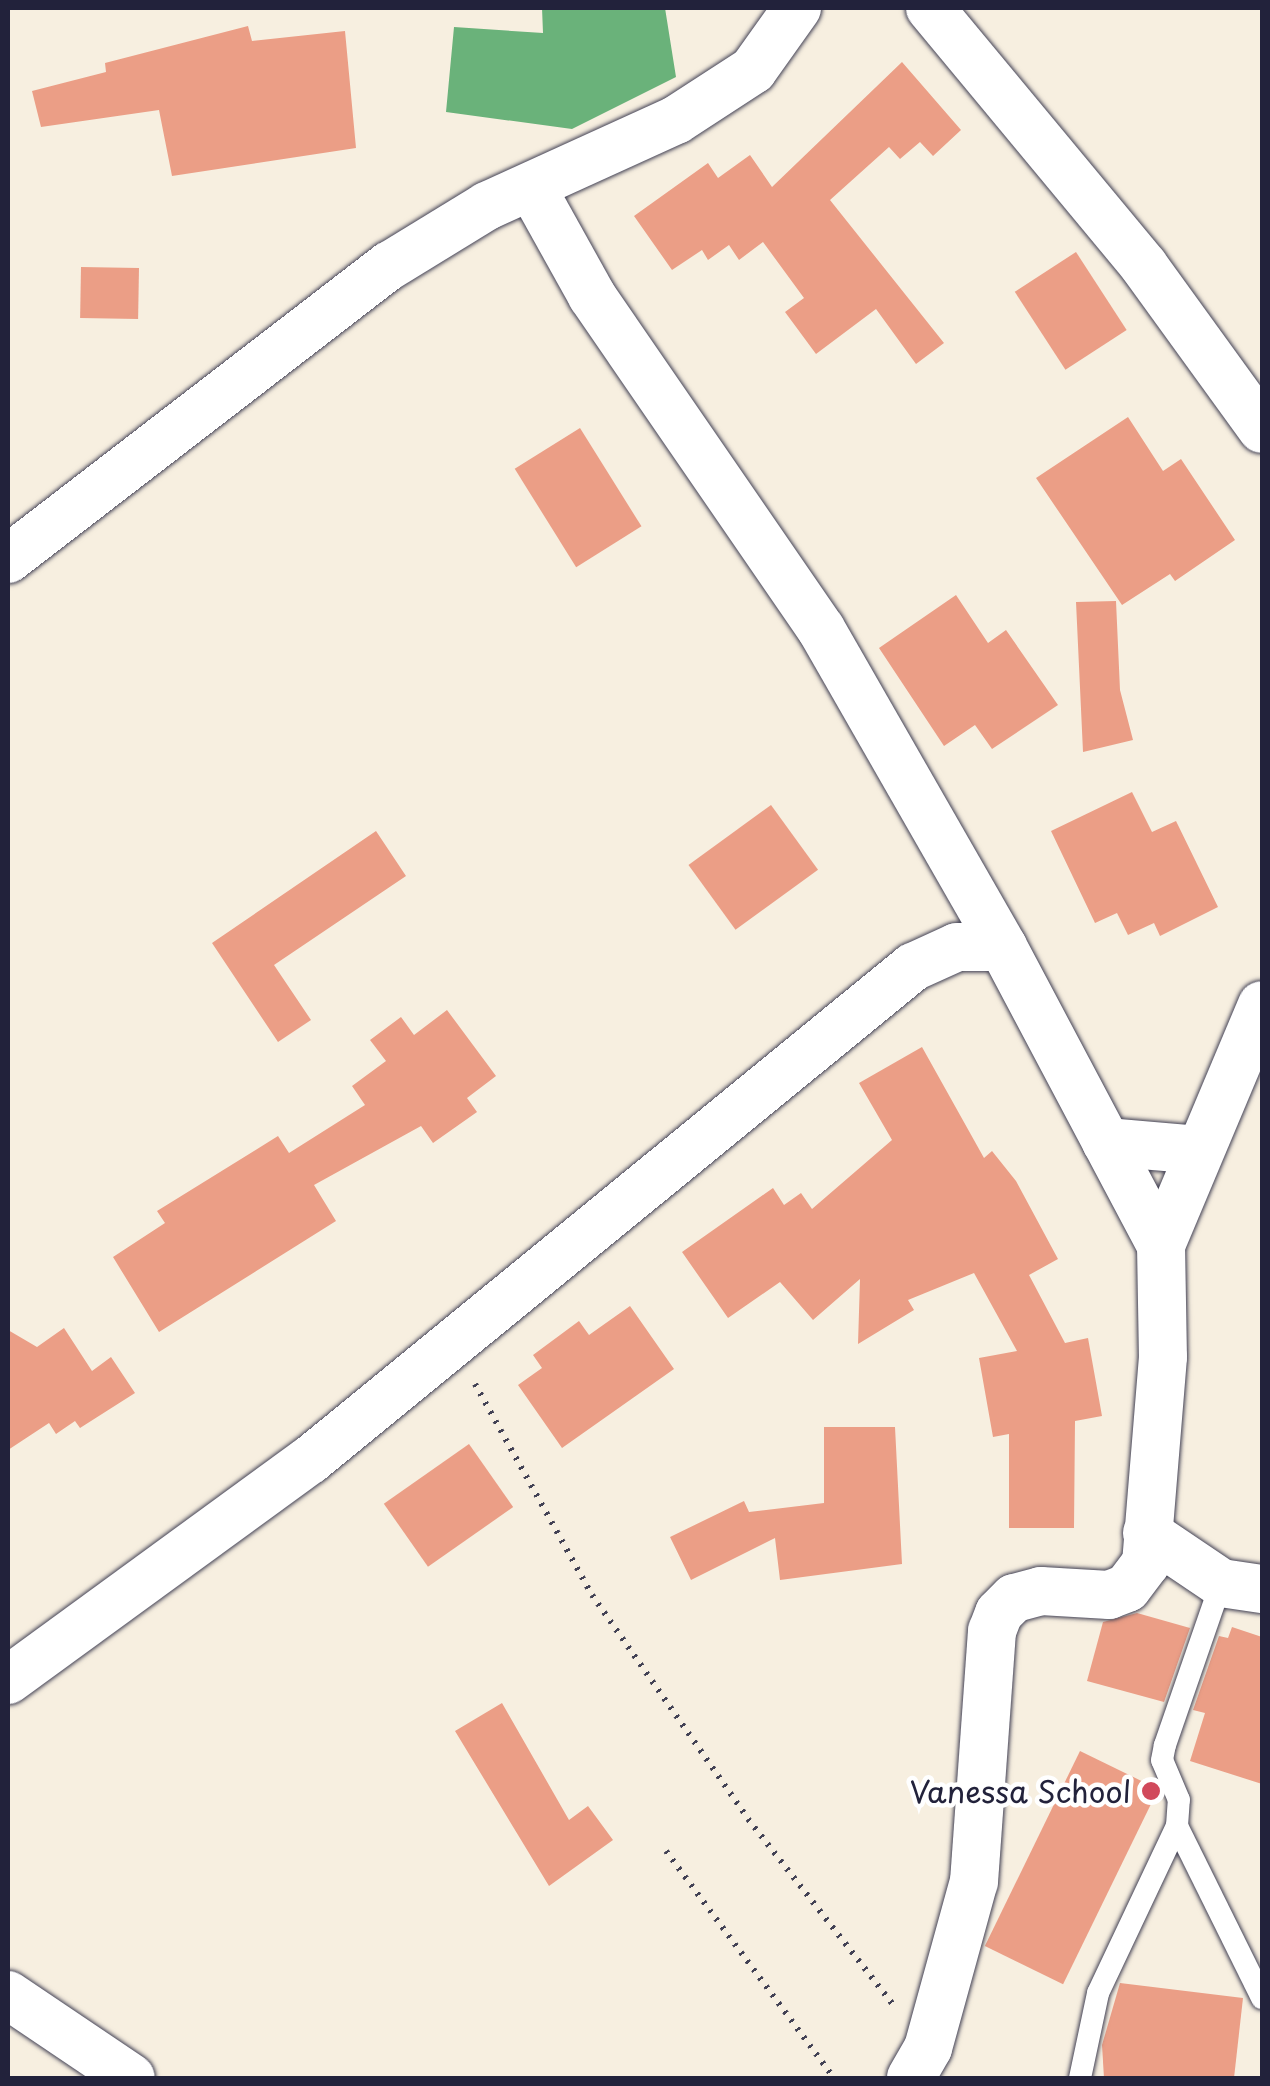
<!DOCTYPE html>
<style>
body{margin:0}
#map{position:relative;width:1270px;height:2086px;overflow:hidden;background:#f7efe0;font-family:"Playpen Sans",sans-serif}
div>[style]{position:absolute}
.forest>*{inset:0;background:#6ab27a}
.building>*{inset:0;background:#eb9e86;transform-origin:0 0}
.path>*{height:6px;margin-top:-3px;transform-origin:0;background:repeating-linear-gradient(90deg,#424154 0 2.5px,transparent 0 10.5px)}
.roads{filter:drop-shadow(0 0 2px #424154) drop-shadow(0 0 2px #424154)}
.service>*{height:22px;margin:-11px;padding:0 11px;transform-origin:11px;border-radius:11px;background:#fff}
.minor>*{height:48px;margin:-24px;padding:0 24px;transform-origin:24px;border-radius:24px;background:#fff}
.dots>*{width:28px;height:28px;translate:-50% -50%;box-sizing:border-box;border:5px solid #fff;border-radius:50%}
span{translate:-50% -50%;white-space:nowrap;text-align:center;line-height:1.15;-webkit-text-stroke:9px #fff;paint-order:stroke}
.poi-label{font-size:30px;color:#22223b}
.right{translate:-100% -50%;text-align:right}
.frame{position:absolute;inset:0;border:10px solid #22223b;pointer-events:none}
</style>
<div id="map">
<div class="forest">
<div style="clip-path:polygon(542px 8px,665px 8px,676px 77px,572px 129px,446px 112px,454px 27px,543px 33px)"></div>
</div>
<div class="building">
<div style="clip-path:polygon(248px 26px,252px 41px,345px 31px,356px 148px,172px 176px,159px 110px,41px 127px,32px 91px,106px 72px,105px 63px)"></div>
<div style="clip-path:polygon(902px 62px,961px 130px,933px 156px,920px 142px,900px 159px,889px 147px,830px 200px,944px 343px,916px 364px,876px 309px,816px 354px,785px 312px,804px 298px,763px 242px,739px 260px,729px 245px,708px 260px,702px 250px,672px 270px,634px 216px,708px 163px,718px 178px,750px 155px,772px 187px)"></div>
<div style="left:1076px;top:252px;width:93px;height:73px;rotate:57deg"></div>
<div style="left:81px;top:267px;width:58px;height:51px;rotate:1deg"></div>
<div style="clip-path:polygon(1128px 417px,1163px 471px,1181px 459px,1235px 540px,1175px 581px,1170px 574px,1122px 605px,1036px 478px)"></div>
<div style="left:580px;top:428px;width:116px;height:77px;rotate:58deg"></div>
<div style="clip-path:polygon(956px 595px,988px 643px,1006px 630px,1058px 705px,992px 749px,975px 725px,944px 746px,879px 648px)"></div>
<div style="clip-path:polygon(1116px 601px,1120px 690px,1133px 740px,1083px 752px,1076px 602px)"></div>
<div style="clip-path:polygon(1132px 792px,1152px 832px,1176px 821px,1218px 907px,1160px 936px,1154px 923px,1128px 935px,1117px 913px,1095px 923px,1051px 831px)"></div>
<div style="left:771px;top:805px;width:80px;height:102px;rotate:54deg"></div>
<div style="clip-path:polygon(376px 831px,406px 876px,274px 965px,311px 1020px,278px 1042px,212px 943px)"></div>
<div style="clip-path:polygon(447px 1010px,496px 1076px,467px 1098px,477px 1112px,433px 1143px,421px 1126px,314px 1185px,336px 1221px,159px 1332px,113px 1257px,165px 1223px,157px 1211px,278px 1136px,289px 1153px,365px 1105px,352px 1086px,386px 1061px,370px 1040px,401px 1017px,414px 1035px)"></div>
<div style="clip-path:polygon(922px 1047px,984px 1158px,992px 1151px,1016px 1181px,1058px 1259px,1029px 1275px,1065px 1343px,1088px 1338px,1102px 1416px,1075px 1421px,1074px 1528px,1009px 1528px,1009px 1434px,993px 1437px,979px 1358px,1017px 1351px,974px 1273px,908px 1300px,914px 1310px,858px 1344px,860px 1279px,813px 1320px,780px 1282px,728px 1318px,682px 1252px,773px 1188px,784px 1205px,801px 1193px,812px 1209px,892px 1140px,859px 1083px)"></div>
<div style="clip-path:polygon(630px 1306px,674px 1369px,562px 1448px,518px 1385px,542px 1368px,533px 1355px,579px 1321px,589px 1335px)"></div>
<div style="clip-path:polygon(64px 1328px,92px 1371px,111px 1357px,135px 1393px,80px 1428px,75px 1421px,56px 1434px,49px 1423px,8px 1450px,8px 1330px,37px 1347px)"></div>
<div style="clip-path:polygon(824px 1427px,895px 1427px,902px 1564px,780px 1580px,775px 1538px,691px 1580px,670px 1537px,744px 1501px,749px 1512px,824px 1503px)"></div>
<div style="left:469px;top:1444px;width:77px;height:104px;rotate:55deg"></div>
<div style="clip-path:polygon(1137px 1613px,1190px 1628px,1164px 1702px,1087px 1681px,1103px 1622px)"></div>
<div style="clip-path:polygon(1232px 1627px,1262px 1637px,1262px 1784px,1190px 1761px,1205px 1713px,1193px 1710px,1219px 1636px,1228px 1638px)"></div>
<div style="clip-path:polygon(502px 1703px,569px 1820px,588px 1806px,613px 1840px,549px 1886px,455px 1731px)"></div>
<div style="left:1080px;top:1751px;width:87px;height:217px;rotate:26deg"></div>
<div style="clip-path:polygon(1120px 1983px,1243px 1998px,1234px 2078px,1104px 2078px,1102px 2045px)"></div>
</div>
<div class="path">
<div style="left:475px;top:1384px;width:241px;rotate:61deg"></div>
<div style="left:592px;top:1595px;width:273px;rotate:55.1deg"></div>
<div style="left:748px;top:1819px;width:234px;rotate:52deg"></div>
<div style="left:666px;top:1851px;width:282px;rotate:53.5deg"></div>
</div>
<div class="roads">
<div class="service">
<div style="left:1177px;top:1826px;width:192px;rotate:63.7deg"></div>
<div style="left:1080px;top:2078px;width:87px;rotate:-78deg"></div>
<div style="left:1098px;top:1993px;width:185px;rotate:-64.7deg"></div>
<div style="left:1177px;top:1826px;width:26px;rotate:-86deg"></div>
<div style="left:1179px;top:1800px;width:43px;rotate:-113deg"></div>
<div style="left:1162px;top:1760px;width:15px;rotate:-79deg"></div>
<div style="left:1165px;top:1745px;width:171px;rotate:-70.9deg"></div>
</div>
<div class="minor">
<div style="left:930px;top:8px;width:335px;rotate:50.3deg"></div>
<div style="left:1144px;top:266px;width:201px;rotate:54.1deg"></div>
<div style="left:532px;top:188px;width:124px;rotate:60.9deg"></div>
<div style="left:592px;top:296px;width:404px;rotate:55.5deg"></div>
<div style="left:821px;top:629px;width:366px;rotate:60.2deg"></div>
<div style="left:1003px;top:947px;width:337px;rotate:62.1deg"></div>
<div style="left:1161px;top:1245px;width:112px;rotate:89deg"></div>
<div style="left:1163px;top:1357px;width:207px;rotate:94.7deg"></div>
<div style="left:1146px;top:1563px;width:31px;rotate:127deg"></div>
<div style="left:1127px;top:1588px;width:19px;rotate:159deg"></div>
<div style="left:1109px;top:1595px;width:68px;rotate:-176.6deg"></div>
<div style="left:1041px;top:1591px;width:28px;rotate:165deg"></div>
<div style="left:1014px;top:1598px;width:21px;rotate:135deg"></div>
<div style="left:999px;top:1613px;width:19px;rotate:111deg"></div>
<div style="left:992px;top:1631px;width:251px;rotate:94.1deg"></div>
<div style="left:974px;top:1881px;width:173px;rotate:105.4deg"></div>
<div style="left:928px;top:2048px;width:34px;rotate:120deg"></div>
<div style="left:8px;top:559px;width:481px;rotate:-37.6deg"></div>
<div style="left:389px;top:266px;width:115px;rotate:-31.5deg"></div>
<div style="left:487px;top:206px;width:208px;rotate:-24.5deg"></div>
<div style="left:676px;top:120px;width:92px;rotate:-33deg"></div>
<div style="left:753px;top:70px;width:76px;rotate:-54.6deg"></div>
<div style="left:1106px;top:1142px;width:93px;rotate:4.9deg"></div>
<div style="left:1161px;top:1245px;width:260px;rotate:-67.2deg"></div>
<div style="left:1147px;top:1533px;width:89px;rotate:34deg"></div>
<div style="left:1221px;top:1583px;width:41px;rotate:8.3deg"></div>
<div style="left:8px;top:1680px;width:374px;rotate:-36.1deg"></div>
<div style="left:310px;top:1460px;width:779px;rotate:-39.27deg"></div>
<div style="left:913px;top:967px;width:48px;rotate:-24.4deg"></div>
<div style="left:957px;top:947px;width:46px"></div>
<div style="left:8px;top:1995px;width:148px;rotate:34deg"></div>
</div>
</div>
<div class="dots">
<div style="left:1151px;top:1791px;background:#d1495b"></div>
</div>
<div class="poi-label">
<span class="right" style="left:1131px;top:1791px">Vanessa School</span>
</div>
<div class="frame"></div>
</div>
